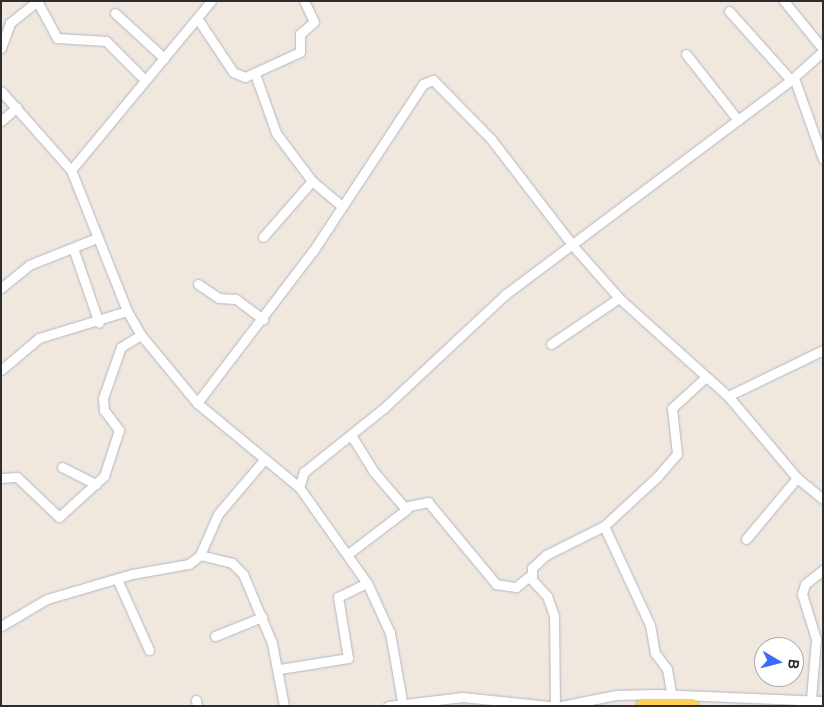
<!DOCTYPE html>
<style>
body{margin:0}
#map{position:relative;width:824px;height:707px;overflow:hidden;background:#f0e7de;font-family:"Varela Round",sans-serif}
div>[style]{position:absolute}
.roads{filter:drop-shadow(0 0 1px #b2b6c2) drop-shadow(0 0 1px #b2b6c2)}
.street>*{height:9px;margin:-4.5px;padding:0 4.5px;transform-origin:4.5px;border-radius:4.5px;background:#fff}
.primary>*{height:14px;margin:-7px;padding:0 7px;transform-origin:7px;border-radius:7px;background:#ffcf54}
span{translate:-50% -50%;white-space:nowrap;text-align:center;line-height:1.15;-webkit-text-stroke:4px #fff;paint-order:stroke}
.frame{position:absolute;inset:0;border:2px solid #2d2d2d;pointer-events:none}
.north{position:absolute;left:754px;top:637px;width:50px;height:50px;box-sizing:border-box;background:#fff;border:1px solid #ababab;border-radius:50%;rotate:98deg;font-size:14px;font-weight:700;line-height:20px;text-align:center;color:#2d2d2d}
.north::after{content:'';display:block;margin:auto;width:18px;height:22px;background:#3c6aff;clip-path:polygon(50% 0,100% 100%,50% 72%,0 100%)}
</style>
<div id="map">
<div class="roads">
<div class="street">
<div style="left:37px;top:1px;width:42px;rotate:61.6deg"></div>
<div style="left:57px;top:38px;width:49px;rotate:3.5deg"></div>
<div style="left:106px;top:41px;width:55px;rotate:45deg"></div>
<div style="left:211px;top:1px;width:219px;rotate:129.6deg"></div>
<div style="left:71px;top:170px;width:152px;rotate:68.3deg"></div>
<div style="left:127px;top:311px;width:28px;rotate:60deg"></div>
<div style="left:141px;top:335px;width:88px;rotate:50.5deg"></div>
<div style="left:197px;top:403px;width:132px;rotate:39.5deg"></div>
<div style="left:299px;top:487px;width:118px;rotate:54.7deg"></div>
<div style="left:367px;top:583px;width:55px;rotate:65.3deg"></div>
<div style="left:390px;top:633px;width:74px;rotate:79.9deg"></div>
<div style="left:784px;top:1px;width:62px;rotate:50.9deg"></div>
<div style="left:729px;top:11px;width:93px;rotate:48.1deg"></div>
<div style="left:115px;top:13px;width:67px;rotate:42.6deg"></div>
<div style="left:197px;top:18px;width:65px;rotate:56.3deg"></div>
<div style="left:233px;top:72px;width:13px;rotate:23deg"></div>
<div style="left:245px;top:77px;width:60px;rotate:-24.4deg"></div>
<div style="left:300px;top:52px;width:18px;rotate:-90deg"></div>
<div style="left:300px;top:34px;width:18px;rotate:-41deg"></div>
<div style="left:314px;top:22px;width:23px;rotate:-115deg"></div>
<div style="left:1px;top:48px;width:27px;rotate:-70deg"></div>
<div style="left:10px;top:23px;width:35px;rotate:-39deg"></div>
<div style="left:686px;top:54px;width:84px;rotate:51.8deg"></div>
<div style="left:255px;top:74px;width:63px;rotate:70.4deg"></div>
<div style="left:276px;top:133px;width:60px;rotate:53.1deg"></div>
<div style="left:312px;top:181px;width:39px;rotate:40deg"></div>
<div style="left:794px;top:78px;width:86px;rotate:70.3deg"></div>
<div style="left:1px;top:91px;width:106px;rotate:48.5deg"></div>
<div style="left:1px;top:121px;width:21px;rotate:-41deg"></div>
<div style="left:263px;top:237px;width:74px;rotate:-48.8deg"></div>
<div style="left:73px;top:248px;width:79px;rotate:70.9deg"></div>
<div style="left:198px;top:284px;width:25px;rotate:34deg"></div>
<div style="left:219px;top:298px;width:17px;rotate:3deg"></div>
<div style="left:236px;top:299px;width:34px;rotate:37deg"></div>
<div style="left:1px;top:288px;width:36px;rotate:-39deg"></div>
<div style="left:29px;top:265px;width:73px;rotate:-21.7deg"></div>
<div style="left:551px;top:344px;width:82px;rotate:-34.1deg"></div>
<div style="left:1px;top:370px;width:50px;rotate:-40.1deg"></div>
<div style="left:39px;top:338px;width:92px;rotate:-17.1deg"></div>
<div style="left:728px;top:396px;width:106px;rotate:-25.8deg"></div>
<div style="left:197px;top:403px;width:191px;rotate:-52.7deg"></div>
<div style="left:313px;top:251px;width:200px;rotate:-56.6deg"></div>
<div style="left:423px;top:84px;width:11px;rotate:-22deg"></div>
<div style="left:433px;top:80px;width:83px;rotate:45.5deg"></div>
<div style="left:491px;top:139px;width:135px;rotate:52.5deg"></div>
<div style="left:573px;top:246px;width:69px;rotate:48.5deg"></div>
<div style="left:619px;top:298px;width:147px;rotate:42deg"></div>
<div style="left:728px;top:396px;width:107px;rotate:49.9deg"></div>
<div style="left:797px;top:478px;width:33px;rotate:39deg"></div>
<div style="left:351px;top:435px;width:44px;rotate:58.1deg"></div>
<div style="left:374px;top:472px;width:46px;rotate:49.4deg"></div>
<div style="left:404px;top:507px;width:25px;rotate:-12deg"></div>
<div style="left:428px;top:502px;width:107px;rotate:50.3deg"></div>
<div style="left:496px;top:584px;width:20px;rotate:9deg"></div>
<div style="left:516px;top:587px;width:19px;rotate:-39deg"></div>
<div style="left:62px;top:467px;width:38px;rotate:27deg"></div>
<div style="left:1px;top:478px;width:16px;rotate:-4deg"></div>
<div style="left:17px;top:477px;width:58px;rotate:43.6deg"></div>
<div style="left:59px;top:517px;width:61px;rotate:-42.3deg"></div>
<div style="left:104px;top:476px;width:48px;rotate:-71.9deg"></div>
<div style="left:119px;top:430px;width:25px;rotate:-127deg"></div>
<div style="left:104px;top:410px;width:12px;rotate:-95deg"></div>
<div style="left:103px;top:398px;width:54px;rotate:-70.6deg"></div>
<div style="left:121px;top:347px;width:23px;rotate:-31deg"></div>
<div style="left:299px;top:487px;width:16px;rotate:-72deg"></div>
<div style="left:304px;top:472px;width:102px;rotate:-38.7deg"></div>
<div style="left:384px;top:408px;width:167px;rotate:-43.1deg"></div>
<div style="left:506px;top:294px;width:356px;rotate:-36.9deg"></div>
<div style="left:791px;top:80px;width:43px;rotate:-42.2deg"></div>
<div style="left:604px;top:526px;width:109px;rotate:65.1deg"></div>
<div style="left:650px;top:625px;width:28px;rotate:80deg"></div>
<div style="left:655px;top:653px;width:20px;rotate:53deg"></div>
<div style="left:667px;top:669px;width:29px;rotate:80deg"></div>
<div style="left:746px;top:539px;width:80px;rotate:-50.1deg"></div>
<div style="left:348px;top:554px;width:74px;rotate:-37.3deg"></div>
<div style="left:200px;top:555px;width:33px;rotate:14deg"></div>
<div style="left:232px;top:563px;width:16px;rotate:45deg"></div>
<div style="left:243px;top:574px;width:75px;rotate:67.2deg"></div>
<div style="left:272px;top:643px;width:64px;rotate:79.2deg"></div>
<div style="left:117px;top:579px;width:78px;rotate:65.7deg"></div>
<div style="left:1px;top:626px;width:53px;rotate:-30.4deg"></div>
<div style="left:47px;top:599px;width:89px;rotate:-16.4deg"></div>
<div style="left:132px;top:574px;width:58px;rotate:-10deg"></div>
<div style="left:189px;top:564px;width:14px;rotate:-39deg"></div>
<div style="left:200px;top:555px;width:45px;rotate:-66.3deg"></div>
<div style="left:218px;top:514px;width:71px;rotate:-49.6deg"></div>
<div style="left:215px;top:636px;width:51px;rotate:-22deg"></div>
<div style="left:280px;top:669px;width:69px;rotate:-9.2deg"></div>
<div style="left:348px;top:658px;width:62px;rotate:-99.3deg"></div>
<div style="left:338px;top:597px;width:32px;rotate:-26deg"></div>
<div style="left:811px;top:699px;width:60px;rotate:-85.2deg"></div>
<div style="left:816px;top:639px;width:47px;rotate:-107.3deg"></div>
<div style="left:802px;top:594px;width:10px;rotate:-73deg"></div>
<div style="left:805px;top:584px;width:23px;rotate:-38deg"></div>
<div style="left:196px;top:700px;width:6px;rotate:81deg"></div>
<div style="left:388px;top:706px;width:75px;rotate:-6.9deg"></div>
<div style="left:462px;top:697px;width:88px;rotate:5.8deg"></div>
<div style="left:555px;top:706px;width:90px;rotate:-90.6deg"></div>
<div style="left:554px;top:616px;width:21px;rotate:-109deg"></div>
<div style="left:547px;top:596px;width:22px;rotate:-133deg"></div>
<div style="left:532px;top:580px;width:12px;rotate:-90deg"></div>
<div style="left:532px;top:568px;width:19px;rotate:-43deg"></div>
<div style="left:546px;top:555px;width:65px;rotate:-26.6deg"></div>
<div style="left:604px;top:526px;width:72px;rotate:-42.8deg"></div>
<div style="left:657px;top:477px;width:30px;rotate:-49deg"></div>
<div style="left:677px;top:454px;width:46px;rotate:-96.2deg"></div>
<div style="left:672px;top:408px;width:46px;rotate:-42.4deg"></div>
<div style="left:561px;top:706px;width:56px;rotate:-11.3deg"></div>
<div style="left:616px;top:695px;width:42px;rotate:-1.4deg"></div>
<div style="left:658px;top:694px;width:165px;rotate:2.4deg"></div>
</div>
<div class="primary">
<div style="left:643px;top:706px;width:49px"></div>
</div>
</div>
<div class="frame"></div>
<div class="north">B</div>
</div>
